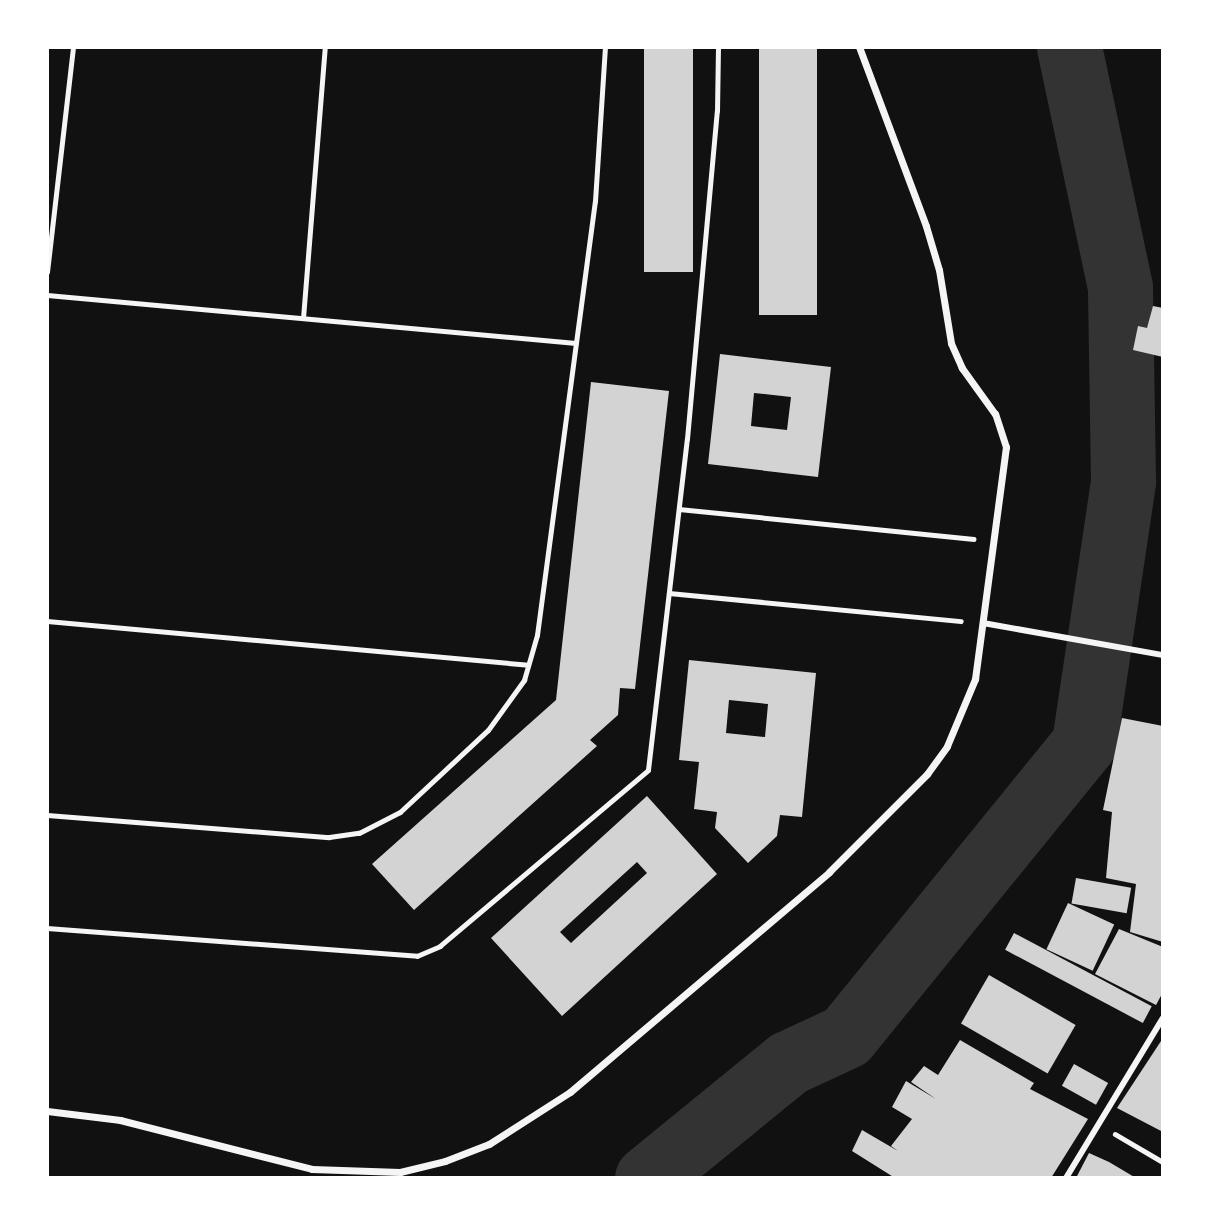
<!DOCTYPE html>
<style>
body{margin:0}
#map{position:relative;width:1210px;height:1225px;overflow:hidden;background:#111;font-family:Manrope,sans-serif}
div>[style]{position:absolute}
.river>*{height:65px;margin:-32.5px;padding:0 32.5px;transform-origin:32.5px;border-radius:32.5px;background:#333}
.building>*{inset:0;background:#d3d3d3;transform-origin:0 0}
.path>*{height:4.5px;margin:-2.25px;padding:0 2.25px;transform-origin:2.25px;border-radius:2.25px;background:#f5f5f5}
.service>*{height:5px;margin:-2.5px;padding:0 2.5px;transform-origin:2.5px;border-radius:2.5px;background:#f5f5f5}
.pedestrian>*{height:6px;margin:-3px;padding:0 3px;transform-origin:3px;border-radius:3px;background:#f5f5f5}
.minor>*{height:7px;margin:-3.5px;padding:0 3.5px;transform-origin:3.5px;border-radius:3.5px;background:#f5f5f5}
span{translate:-50% -50%;white-space:nowrap;text-align:center;line-height:1.15;-webkit-text-stroke:5px #fff;paint-order:stroke}
.frame{position:absolute;inset:0;border:49px solid #fff;pointer-events:none}
</style>
<div id="map">
<div class="river">
<div style="left:647px;top:1178px;width:182px;rotate:-39.2deg"></div>
<div style="left:788px;top:1063px;width:64px;rotate:-25deg"></div>
<div style="left:846px;top:1036px;width:377px;rotate:-50.9deg"></div>
<div style="left:1084px;top:743px;width:265px;rotate:-81.5deg"></div>
<div style="left:1123px;top:481px;width:194px;rotate:-90.9deg"></div>
<div style="left:1120px;top:287px;width:245px;rotate:-102deg"></div>
</div>
<div class="building">
<div style="left:644px;top:47px;width:49px;height:225px"></div>
<div style="left:759px;top:47px;width:58px;height:268px"></div>
<div style="clip-path:polygon(1153px 306px,1163px 308px,1163px 357px,1133px 350px,1138px 326px,1147px 328px)"></div>
<div style="clip-path:polygon(evenodd,720px 354px,831px 367px,818px 477px,708px 464px,720px 354px,754px 393px,791px 397px,787px 430px,751px 426px,754px 393px)"></div>
<div style="clip-path:polygon(591px 382px,669px 391px,635px 689px,620px 688px,618px 715px,590px 740px,597px 746px,414px 910px,372px 864px,556px 700px)"></div>
<div style="clip-path:polygon(evenodd,689px 660px,816px 673px,802px 817px,780px 815px,777px 836px,748px 863px,715px 828px,717px 812px,694px 809px,699px 762px,679px 760px,689px 660px,729px 700px,768px 704px,765px 737px,726px 733px,729px 700px)"></div>
<div style="clip-path:polygon(1122px 718px,1163px 726px,1163px 942px,1130px 932px,1136px 884px,1106px 878px,1112px 812px,1103px 810px)"></div>
<div style="clip-path:polygon(evenodd,647px 796px,717px 874px,562px 1016px,491px 938px,647px 796px,637px 862px,647px 873px,571px 943px,560px 932px,637px 862px)"></div>
<div style="left:1076px;top:878px;width:56px;height:26px;rotate:10deg"></div>
<div style="left:1068px;top:903px;width:51px;height:51px;rotate:25deg"></div>
<div style="clip-path:polygon(1119px 929px,1163px 947px,1163px 992px,1156px 1005px,1095px 974px)"></div>
<div style="left:1014px;top:933px;width:156px;height:19px;rotate:28deg"></div>
<div style="left:989px;top:975px;width:100px;height:56px;rotate:30deg"></div>
<div style="clip-path:polygon(1163px 1038px,1163px 1132px,1117px 1108px)"></div>
<div style="clip-path:polygon(960px 1040px,1034px 1083px,1030px 1089px,1088px 1119px,1051px 1178px,895px 1178px,852px 1151px,862px 1130px,898px 1151px,891px 1146px,912px 1119px,892px 1107px,906px 1081px,936px 1099px,911px 1082px,924px 1066px,938px 1075px)"></div>
<div style="left:1074px;top:1064px;width:39px;height:25px;rotate:29deg"></div>
<div style="clip-path:polygon(1089px 1153px,1109px 1162px,1136px 1178px,1076px 1178px)"></div>
</div>
<div class="path">
<div style="left:679px;top:509px;width:296px;rotate:5.8deg"></div>
<div style="left:669px;top:593px;width:293px;rotate:5.5deg"></div>
<div style="left:47px;top:928px;width:371px;rotate:4.3deg"></div>
<div style="left:417px;top:956px;width:25px;rotate:-23deg"></div>
<div style="left:440px;top:946px;width:272px;rotate:-40.2deg"></div>
<div style="left:648px;top:770px;width:333px;rotate:-83.3deg"></div>
<div style="left:687px;top:439px;width:329px;rotate:-84.8deg"></div>
<div style="left:717px;top:111px;width:64px;rotate:-89.1deg"></div>
<div style="left:1115px;top:1134px;width:56px;rotate:30.3deg"></div>
</div>
<div class="service">
<div style="left:47px;top:272px;width:226px;rotate:-83.4deg"></div>
<div style="left:47px;top:295px;width:531px;rotate:5.18deg"></div>
<div style="left:303px;top:318px;width:272px;rotate:-85.4deg"></div>
<div style="left:47px;top:621px;width:483px;rotate:5.2deg"></div>
<div style="left:47px;top:815px;width:283px;rotate:4.5deg"></div>
<div style="left:329px;top:837px;width:30px;rotate:-8deg"></div>
<div style="left:359px;top:833px;width:46px;rotate:-27.1deg"></div>
<div style="left:400px;top:812px;width:120px;rotate:-43deg"></div>
<div style="left:488px;top:730px;width:62px;rotate:-54.2deg"></div>
<div style="left:524px;top:680px;width:47px;rotate:-73.9deg"></div>
<div style="left:537px;top:635px;width:438px;rotate:-82.4deg"></div>
<div style="left:595px;top:201px;width:154px;rotate:-86.3deg"></div>
</div>
<div class="pedestrian">
<div style="left:983px;top:623px;width:183px;rotate:10.1deg"></div>
<div style="left:1066px;top:1178px;width:187px;rotate:-58.8deg"></div>
</div>
<div class="minor">
<div style="left:47px;top:1111px;width:74px;rotate:7deg"></div>
<div style="left:120px;top:1120px;width:198px;rotate:14.3deg"></div>
<div style="left:312px;top:1169px;width:88px;rotate:2deg"></div>
<div style="left:400px;top:1172px;width:46px;rotate:-13.7deg"></div>
<div style="left:445px;top:1161px;width:47px;rotate:-21.1deg"></div>
<div style="left:489px;top:1144px;width:96px;rotate:-32.7deg"></div>
<div style="left:570px;top:1092px;width:340px;rotate:-40.3deg"></div>
<div style="left:829px;top:872px;width:139px;rotate:-45deg"></div>
<div style="left:927px;top:774px;width:34px;rotate:-54deg"></div>
<div style="left:947px;top:746px;width:73px;rotate:-67.3deg"></div>
<div style="left:975px;top:679px;width:234px;rotate:-82.4deg"></div>
<div style="left:1006px;top:447px;width:35px;rotate:-108deg"></div>
<div style="left:995px;top:414px;width:57px;rotate:-125.7deg"></div>
<div style="left:962px;top:368px;width:27px;rotate:-114deg"></div>
<div style="left:951px;top:343px;width:74px;rotate:-99.3deg"></div>
<div style="left:939px;top:270px;width:46px;rotate:-106.5deg"></div>
<div style="left:926px;top:226px;width:191px;rotate:-110.5deg"></div>
</div>
<div class="frame"></div>
</div>
